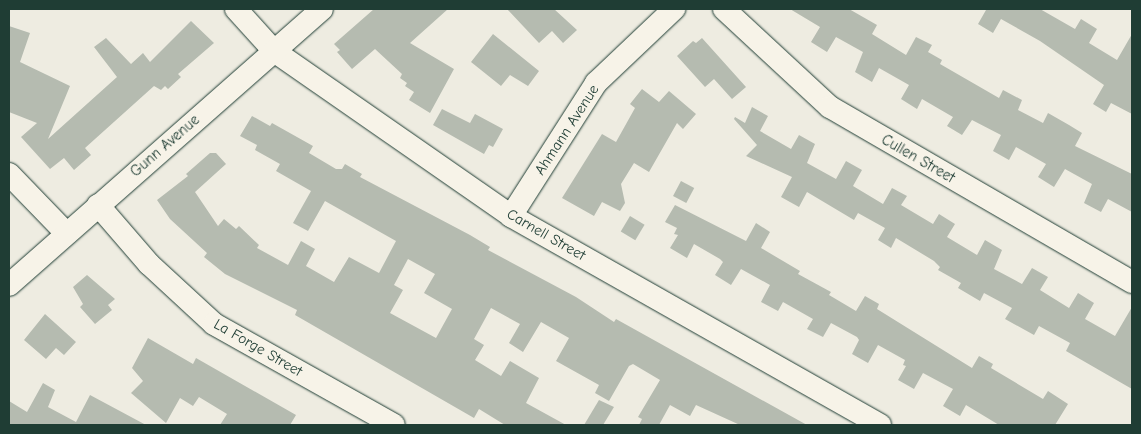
<!DOCTYPE html>
<style>
body{margin:0}
#map{position:relative;width:1141px;height:434px;overflow:hidden;background:#eeece1;font-family:"Comic Neue",sans-serif}
div>[style]{position:absolute}
.building>*{inset:0;background:#b5bbb0;transform-origin:0 0}
.roads{filter:drop-shadow(0 0 1px #1f3d34) drop-shadow(0 0 1px #1f3d34)}
.minor>*{height:22px;margin:-11px;padding:0 11px;transform-origin:11px;border-radius:11px;background:#f7f3e8}
span{translate:-50% -50%;white-space:nowrap;text-align:center;line-height:1.15;-webkit-text-stroke:4.5px #f7f3e8;paint-order:stroke}
.street-label{font-size:15px;color:#1f3d34}
.frame{position:absolute;inset:0;border:10px solid #1f3d34;pointer-events:none}
</style>
<div id="map">
<div class="building">
<div style="clip-path:polygon(374px 9px,448px 9px,410px 43px,454px 69px,430px 113px,409px 100px,414px 92px,405px 86px,407px 83px,400px 78px,402px 74px,375px 49px,352px 69px,337px 52px,340px 50px,334px 44px)"></div>
<div style="clip-path:polygon(507px 9px,554px 9px,577px 30px,563px 43px,552px 31px,539px 43px)"></div>
<div style="clip-path:polygon(790px 9px,849px 9px,877px 25px,872px 34px,906px 55px,916px 37px,932px 45px,928px 52px,942px 60px,940px 64px,999px 98px,1003px 90px,1022px 100px,1018px 110px,1043px 123px,1048px 113px,1069px 125px,1082px 133px,1075px 146px,1132px 174px,1132px 212px,1108px 199px,1101px 212px,1084px 203px,1092px 184px,1065px 169px,1054px 187px,1038px 177px,1046px 164px,1016px 147px,1009px 160px,993px 151px,1001px 135px,972px 120px,962px 135px,947px 126px,953px 117px,922px 99px,917px 109px,901px 99px,909px 85px,879px 68px,872px 82px,855px 72px,863px 52px,836px 37px,827px 52px,811px 42px,820px 27px)"></div>
<div style="clip-path:polygon(983px 9px,1040px 9px,1075px 29px,1081px 19px,1097px 29px,1089px 43px,1117px 60px,1132px 34px,1132px 114px,1111px 103px,1106px 112px,1093px 104px,1104px 85px,1040px 41px,1001px 19px,993px 33px,978px 24px,986px 10px)"></div>
<div style="clip-path:polygon(191px 21px,214px 43px,178px 74px,181px 77px,168px 89px,165px 86px,161px 90px,154px 86px,85px 148px,91px 155px,74px 170px,64px 158px,50px 169px,21px 137px,37px 123px,9px 112px,9px 26px,30px 33px,20px 62px,70px 86px,48px 139px,117px 77px,94px 47px,106px 38px,131px 64px,143px 53px,150px 62px)"></div>
<div style="clip-path:polygon(493px 34px,539px 71px,528px 86px,510px 75px,501px 86px,471px 62px)"></div>
<div style="clip-path:polygon(702px 38px,746px 87px,732px 99px,714px 79px,705px 87px,677px 56px,693px 41px,696px 43px)"></div>
<div style="clip-path:polygon(642px 89px,659px 102px,669px 91px,696px 114px,683px 129px,677px 123px,649px 172px,634px 163px,621px 184px,625px 203px,620px 211px,602px 202px,594px 216px,562px 198px,602px 134px,616px 142px,635px 108px,630px 104px)"></div>
<div style="clip-path:polygon(752px 107px,768px 116px,760px 131px,791px 149px,799px 135px,815px 144px,807px 163px,836px 179px,846px 161px,862px 170px,853px 186px,883px 204px,892px 188px,907px 196px,901px 205px,933px 224px,939px 214px,955px 224px,947px 237px,977px 255px,985px 240px,1002px 250px,994px 269px,1022px 284px,1032px 268px,1048px 277px,1040px 290px,1069px 308px,1078px 293px,1094px 303px,1085px 319px,1115px 336px,1132px 307px,1132px 389px,1066px 351px,1070px 343px,1039px 326px,1034px 335px,1005px 319px,1012px 308px,984px 293px,980px 301px,958px 288px,961px 283px,938px 270px,940px 267px,934px 261px,896px 238px,891px 248px,878px 240px,885px 228px,858px 213px,854px 220px,807px 192px,799px 207px,781px 197px,792px 177px,746px 156px,757px 145px,734px 119px,735px 117px,745px 123px)"></div>
<div style="clip-path:polygon(442px 109px,470px 123px,475px 114px,503px 129px,493px 147px,489px 145px,484px 154px,433px 125px)"></div>
<div style="clip-path:polygon(evenodd,252px 116px,270px 126px,272px 123px,313px 146px,309px 153px,336px 169px,342px 169px,345px 164px,362px 174px,360px 177px,470px 235px,490px 247px,488px 250px,576px 297px,614px 322px,616px 319px,807px 425px,740px 425px,696px 405px,690px 416px,670px 405px,659px 425px,639px 425px,642px 419px,638px 417px,660px 380px,633px 364px,629px 366px,609px 401px,595px 393px,599px 385px,556px 361px,569px 338px,541px 322px,523px 352px,509px 343px,520px 324px,491px 308px,474px 339px,484px 345px,475px 360px,501px 376px,510px 361px,539px 378px,526px 403px,566px 425px,505px 425px,479px 409px,474px 418px,295px 315px,297px 310px,225px 274px,204px 257px,207px 253px,170px 219px,157px 200px,188px 176px,186px 174px,210px 153px,216px 153px,226px 164px,195px 192px,218px 226px,224px 219px,236px 229px,239px 226px,259px 245px,257px 248px,288px 265px,301px 241px,315px 249px,306px 266px,334px 282px,349px 257px,379px 273px,396px 241px,325px 201px,308px 231px,293px 223px,311px 191px,276px 171px,280px 164px,255px 150px,257px 145px,240px 136px,252px 116px,408px 259px,435px 274px,424px 293px,452px 309px,436px 338px,390px 313px,403px 290px,394px 285px,408px 259px)"></div>
<div style="left:681px;top:181px;width:15px;height:17px;rotate:28deg"></div>
<div style="clip-path:polygon(675px 205px,746px 241px,756px 223px,770px 232px,761px 248px,800px 271px,798px 274px,831px 292px,829px 295px,856px 311px,865px 296px,879px 304px,877px 309px,972px 368px,979px 356px,993px 364px,991px 368px,1043px 399px,1048px 391px,1068px 404px,1055px 425px,999px 425px,966px 405px,960px 416px,943px 406px,953px 389px,923px 373px,914px 389px,898px 380px,906px 366px,903px 365px,905px 360px,878px 345px,868px 363px,852px 354px,859px 340px,857px 337px,831px 323px,823px 337px,807px 329px,813px 319px,783px 302px,778px 311px,761px 302px,770px 285px,741px 269px,731px 285px,715px 275px,723px 262px,720px 259px,694px 244px,687px 258px,670px 248px,678px 235px,674px 234px,677px 228px,665px 222px)"></div>
<div style="left:630px;top:216px;width:17px;height:18px;rotate:31deg"></div>
<div style="clip-path:polygon(87px 275px,115px 299px,108px 305px,112px 310px,95px 324px,80px 307px,83px 304px,73px 287px)"></div>
<div style="clip-path:polygon(45px 314px,76px 342px,64px 355px,56px 348px,46px 359px,24px 340px)"></div>
<div style="clip-path:polygon(148px 338px,193px 364px,196px 358px,296px 415px,290px 425px,220px 425px,227px 414px,199px 397px,193px 406px,180px 398px,166px 423px,131px 393px,143px 381px,132px 368px)"></div>
<div style="clip-path:polygon(43px 383px,55px 390px,48px 407px,76px 422px,90px 395px,146px 425px,9px 425px,9px 401px,27px 412px)"></div>
<div style="clip-path:polygon(599px 400px,614px 407px,603px 425px,584px 425px)"></div>
</div>
<div class="roads">
<div class="minor">
<div style="left:236px;top:9px;width:57px;rotate:47.9deg"></div>
<div style="left:274px;top:51px;width:289px;rotate:34.8deg"></div>
<div style="left:511px;top:216px;width:424px;rotate:29.5deg"></div>
<div style="left:724px;top:9px;width:144px;rotate:42.8deg"></div>
<div style="left:830px;top:107px;width:349px;rotate:30.1deg"></div>
<div style="left:9px;top:174px;width:83px;rotate:46deg"></div>
<div style="left:98px;top:205px;width:78px;rotate:49.2deg"></div>
<div style="left:149px;top:264px;width:88px;rotate:42.7deg"></div>
<div style="left:214px;top:324px;width:206px;rotate:29.3deg"></div>
<div style="left:511px;top:216px;width:158px;rotate:-57.4deg"></div>
<div style="left:596px;top:83px;width:108px;rotate:-43.5deg"></div>
<div style="left:9px;top:285px;width:417px;rotate:-41.4deg"></div>
</div>
</div>
<div class="street-label">
<span style="left:567px;top:130px;rotate:-57deg">Ahmann Avenue</span>
<span style="left:165px;top:146px;rotate:-41deg">Gunn Avenue</span>
<span style="left:918px;top:159px;rotate:30deg">Cullen Street</span>
<span style="left:546px;top:235px;rotate:30deg">Carnell Street</span>
<span style="left:258px;top:348px;rotate:30deg">La Forge Street</span>
</div>
<div class="frame"></div>
</div>
